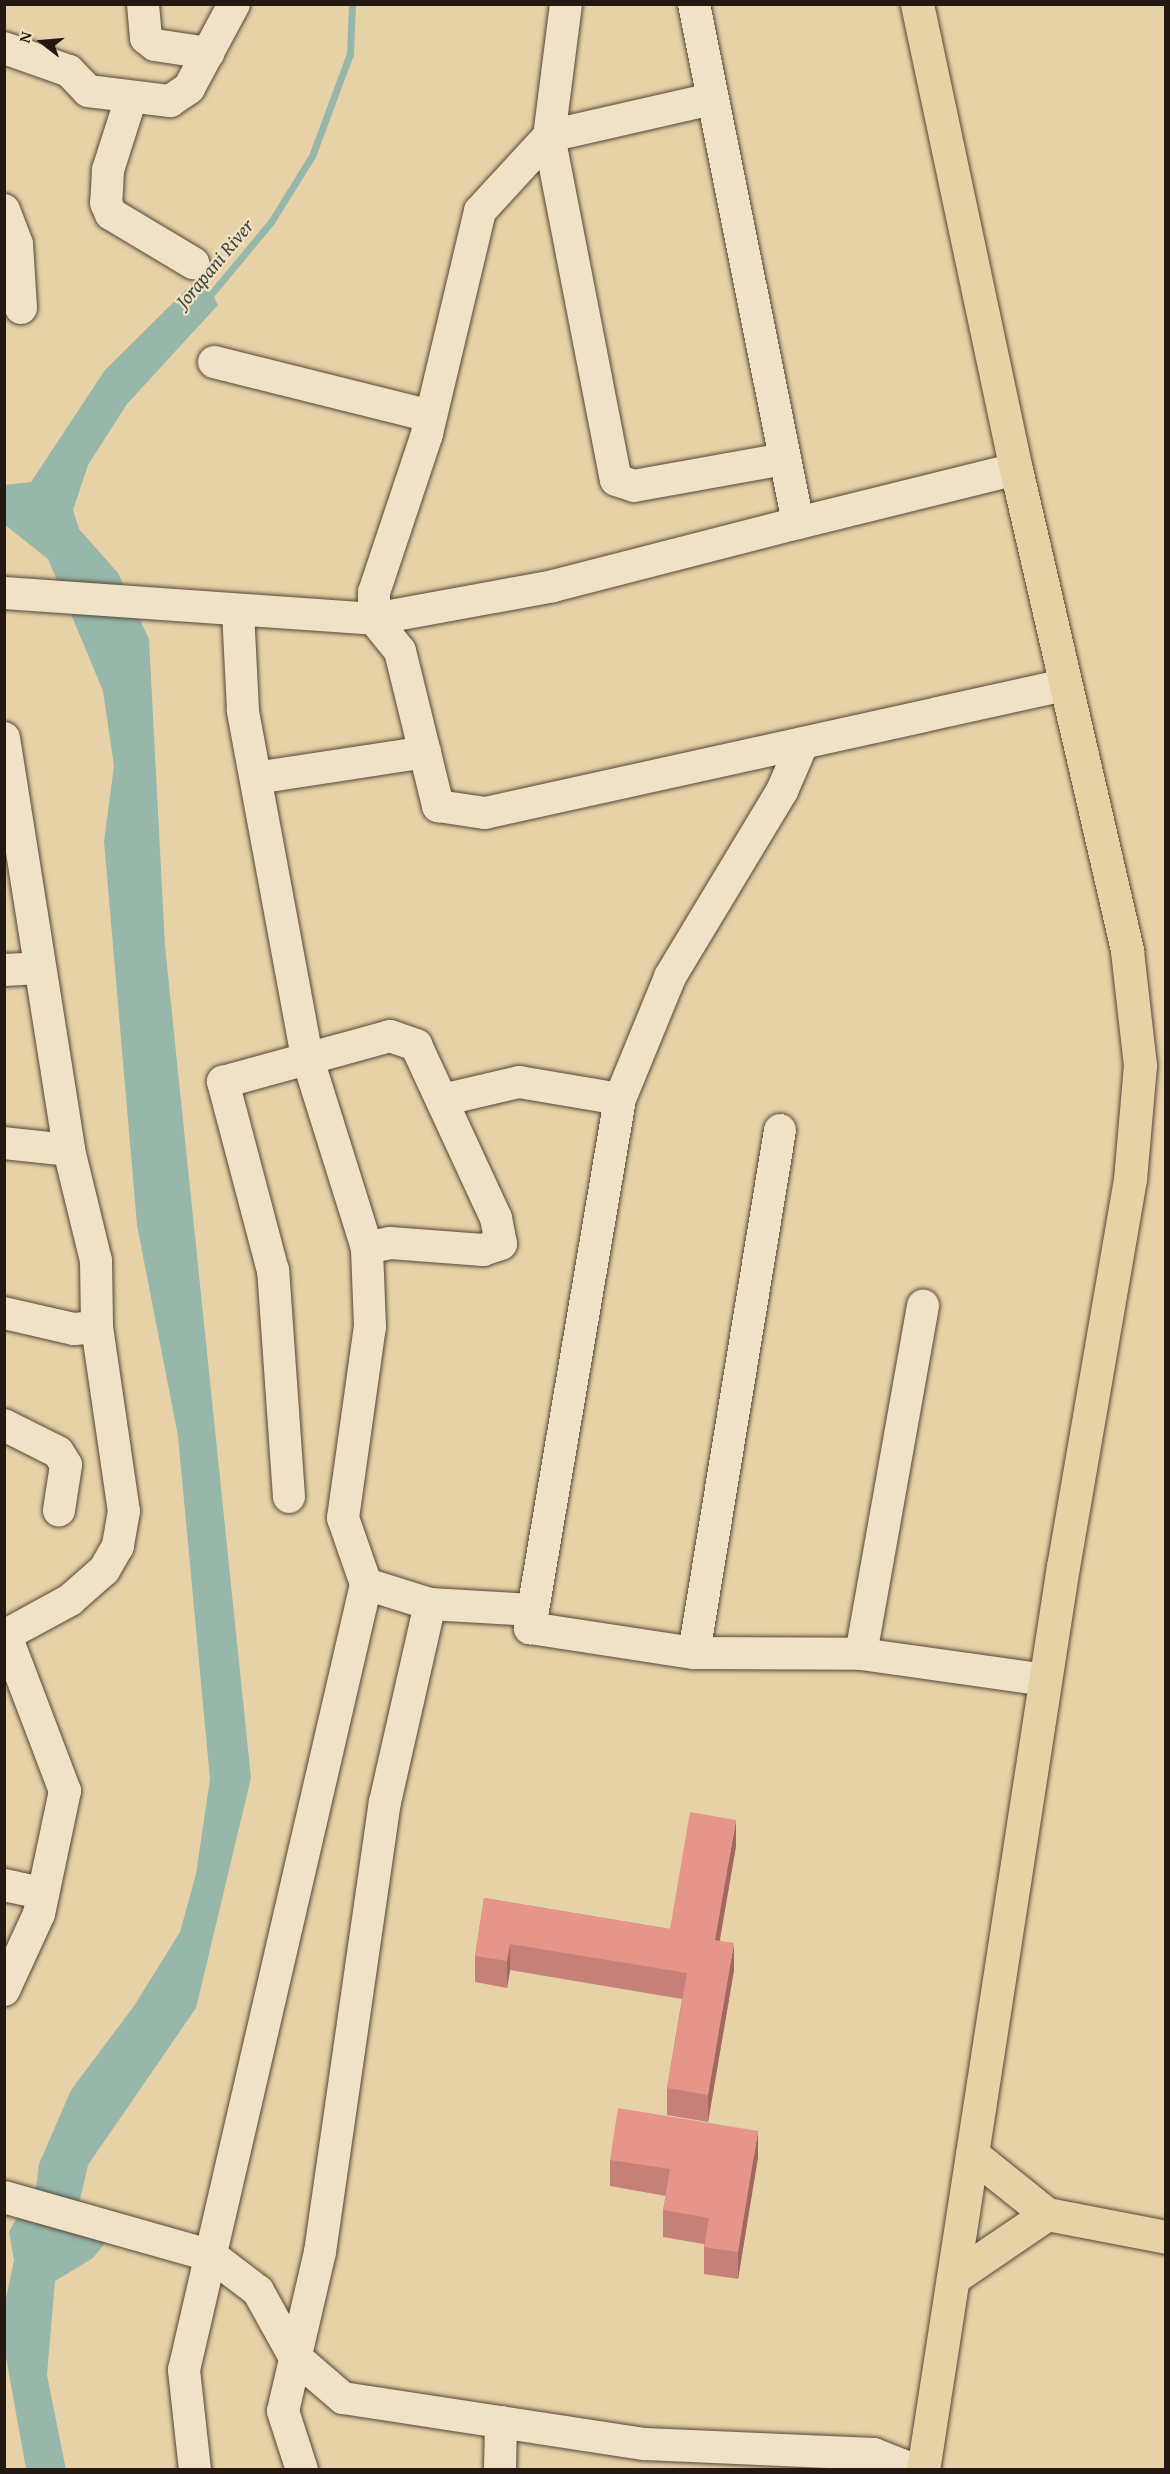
<!DOCTYPE html>
<style>
body{margin:0}
#map{position:relative;width:1170px;height:2474px;overflow:hidden;background:#e7d2a7;font-family:"Gentium Book Plus",serif}
div>[style]{position:absolute}
.water>*{inset:0;background:#97b7ab}
.stream>*{height:7px;margin:-3.5px;padding:0 3.5px;transform-origin:3.5px;border-radius:3.5px;background:#97b7ab}
.roads{filter:drop-shadow(0 0 2px #544637) drop-shadow(0 0 2px #544637)}
.minor>*{height:32px;margin:-16px;padding:0 16px;transform-origin:16px;border-radius:16px;background:#efe2c6}
.major>*{height:33px;margin:-16.5px;padding:0 16.5px;transform-origin:16.5px;border-radius:16.5px;background:#e7d2a7}
.wall>*{inset:0;background:#c58077}
.shaded-wall>*{inset:0;background:#a06861}
.building>*{inset:0;background:#e5958a}
span{translate:-50% -50%;white-space:nowrap;text-align:center;line-height:1.15;-webkit-text-stroke:4.5px #efe2c6;paint-order:stroke}
.water-label{font-size:20px;color:#464840;font-style:italic}
.frame{position:absolute;inset:0;border:6px solid #231812;pointer-events:none}
.north{position:absolute;left:12px;top:12px;width:60px;height:60px;-webkit-text-stroke:4px #efe2c6;paint-order:stroke;rotate:286deg;font-size:16px;font-weight:700;line-height:24px;text-align:center;color:#231812}
.north::after{content:'';display:block;margin:auto;width:21px;height:27px;background:#231812;clip-path:polygon(50% 0,100% 100%,50% 72%,0 100%)}
</style>
<div id="map">
<div class="water">
<div style="clip-path:polygon(202px 274px,218px 305px,127px 404px,88px 465px,73px 510px,79px 529px,118px 573px,149px 639px,165px 946px,251px 1778px,196px 2008px,88px 2165px,80px 2200px,106px 2242px,93px 2258px,55px 2281px,47px 2375px,66px 2470px,26px 2469px,4px 2346px,5px 2303px,14px 2260px,9px 2232px,18px 2215px,34px 2203px,39px 2164px,71px 2090px,134px 2006px,180px 1932px,196px 1874px,210px 1779px,178px 1436px,137px 1225px,104px 841px,114px 766px,103px 691px,48px 559px,5px 525px,5px 485px,31px 482px,105px 370px)"></div>
</div>
<div class="stream">
<div style="left:207px;top:299px;width:100px;rotate:-50.3deg"></div>
<div style="left:271px;top:222px;width:78px;rotate:-58.2deg"></div>
<div style="left:312px;top:156px;width:109px;rotate:-69.6deg"></div>
<div style="left:350px;top:54px;width:50px;rotate:-87.7deg"></div>
</div>
<div class="roads">
<div class="minor">
<div style="left:143px;top:4px;width:34px;rotate:85deg"></div>
<div style="left:146px;top:38px;width:11px;rotate:38deg"></div>
<div style="left:155px;top:45px;width:54px;rotate:8.6deg"></div>
<div style="left:566px;top:4px;width:133px;rotate:97.3deg"></div>
<div style="left:549px;top:136px;width:102px;rotate:132.6deg"></div>
<div style="left:480px;top:211px;width:229px;rotate:103.4deg"></div>
<div style="left:427px;top:434px;width:167px;rotate:108.5deg"></div>
<div style="left:374px;top:592px;width:27px;rotate:90deg"></div>
<div style="left:374px;top:619px;width:41px;rotate:50.9deg"></div>
<div style="left:400px;top:651px;width:160px;rotate:76.2deg"></div>
<div style="left:438px;top:806px;width:48px;rotate:8.5deg"></div>
<div style="left:485px;top:813px;width:594px;rotate:-12.45deg"></div>
<div style="left:694px;top:4px;width:529px;rotate:78.67deg"></div>
<div style="left:798px;top:523px;width:225px;rotate:-13.9deg"></div>
<div style="left:4px;top:48px;width:69px;rotate:19.5deg"></div>
<div style="left:69px;top:71px;width:28px;rotate:46deg"></div>
<div style="left:88px;top:91px;width:83px;rotate:7deg"></div>
<div style="left:170px;top:101px;width:23px;rotate:-34deg"></div>
<div style="left:189px;top:88px;width:95px;rotate:-61.8deg"></div>
<div style="left:131px;top:98px;width:76px;rotate:107.7deg"></div>
<div style="left:108px;top:170px;width:33px;rotate:93deg"></div>
<div style="left:106px;top:203px;width:12px;rotate:66deg"></div>
<div style="left:111px;top:214px;width:96px;rotate:30.9deg"></div>
<div style="left:712px;top:99px;width:167px;rotate:167.2deg"></div>
<div style="left:549px;top:136px;width:350px;rotate:79deg"></div>
<div style="left:616px;top:480px;width:19px;rotate:18deg"></div>
<div style="left:634px;top:486px;width:152px;rotate:-10.2deg"></div>
<div style="left:4px;top:210px;width:36px;rotate:69deg"></div>
<div style="left:17px;top:244px;width:64px;rotate:86.4deg"></div>
<div style="left:214px;top:362px;width:219px;rotate:14deg"></div>
<div style="left:4px;top:593px;width:371px;rotate:4deg"></div>
<div style="left:374px;top:619px;width:182px;rotate:-10.4deg"></div>
<div style="left:553px;top:586px;width:253px;rotate:-14.4deg"></div>
<div style="left:4px;top:738px;width:417px;rotate:81deg"></div>
<div style="left:69px;top:1150px;width:114px;rotate:76.3deg"></div>
<div style="left:96px;top:1261px;width:66px;rotate:89.1deg"></div>
<div style="left:97px;top:1327px;width:186px;rotate:81.7deg"></div>
<div style="left:124px;top:1511px;width:36px;rotate:100deg"></div>
<div style="left:118px;top:1546px;width:28px;rotate:120deg"></div>
<div style="left:104px;top:1570px;width:45px;rotate:138.6deg"></div>
<div style="left:70px;top:1600px;width:75px;rotate:151.4deg"></div>
<div style="left:801px;top:747px;width:48px;rotate:113.4deg"></div>
<div style="left:782px;top:791px;width:217px;rotate:121.1deg"></div>
<div style="left:670px;top:977px;width:132px;rotate:112.3deg"></div>
<div style="left:620px;top:1099px;width:537px;rotate:99.66deg"></div>
<div style="left:530px;top:1628px;width:166px;rotate:8.7deg"></div>
<div style="left:694px;top:1653px;width:167px;rotate:0.3deg"></div>
<div style="left:861px;top:1654px;width:186px;rotate:8deg"></div>
<div style="left:256px;top:778px;width:171px;rotate:-8.7deg"></div>
<div style="left:4px;top:970px;width:36px;rotate:-3deg"></div>
<div style="left:442px;top:1100px;width:79px;rotate:-13.2deg"></div>
<div style="left:519px;top:1082px;width:102px;rotate:9.6deg"></div>
<div style="left:4px;top:1143px;width:65px;rotate:6.1deg"></div>
<div style="left:4px;top:1313px;width:72px;rotate:12.9deg"></div>
<div style="left:74px;top:1329px;width:23px;rotate:-5deg"></div>
<div style="left:4px;top:1425px;width:60px;rotate:26.6deg"></div>
<div style="left:58px;top:1452px;width:15px;rotate:58deg"></div>
<div style="left:66px;top:1465px;width:46px;rotate:98.8deg"></div>
<div style="left:289px;top:1497px;width:227px;rotate:-94deg"></div>
<div style="left:273px;top:1271px;width:196px;rotate:-104.8deg"></div>
<div style="left:223px;top:1082px;width:173px;rotate:-15.4deg"></div>
<div style="left:390px;top:1036px;width:28px;rotate:19deg"></div>
<div style="left:416px;top:1045px;width:191px;rotate:65.2deg"></div>
<div style="left:496px;top:1218px;width:26px;rotate:79deg"></div>
<div style="left:501px;top:1244px;width:19px;rotate:162deg"></div>
<div style="left:483px;top:1250px;width:93px;rotate:-175.7deg"></div>
<div style="left:390px;top:1243px;width:24px;rotate:168deg"></div>
<div style="left:366px;top:1584px;width:67px;rotate:17.4deg"></div>
<div style="left:430px;top:1604px;width:103px;rotate:3.3deg"></div>
<div style="left:694px;top:1653px;width:530px;rotate:-80.66deg"></div>
<div style="left:861px;top:1654px;width:354px;rotate:-79.9deg"></div>
<div style="left:4px;top:1885px;width:40px;rotate:12deg"></div>
<div style="left:4px;top:1990px;width:84px;rotate:-65.3deg"></div>
<div style="left:39px;top:1914px;width:126px;rotate:-78.1deg"></div>
<div style="left:65px;top:1791px;width:166px;rotate:-110.8deg"></div>
<div style="left:4px;top:2197px;width:216px;rotate:15.8deg"></div>
<div style="left:212px;top:2256px;width:58px;rotate:37.3deg"></div>
<div style="left:258px;top:2291px;width:74px;rotate:61deg"></div>
<div style="left:294px;top:2356px;width:65px;rotate:40.6deg"></div>
<div style="left:343px;top:2398px;width:305px;rotate:8.7deg"></div>
<div style="left:645px;top:2444px;width:229px;rotate:2.5deg"></div>
<div style="left:874px;top:2454px;width:43px;rotate:21.8deg"></div>
<div style="left:195px;top:2470px;width:101px;rotate:-96.3deg"></div>
<div style="left:184px;top:2370px;width:807px;rotate:-76.96deg"></div>
<div style="left:366px;top:1584px;width:70px;rotate:-109.2deg"></div>
<div style="left:343px;top:1518px;width:193px;rotate:-82deg"></div>
<div style="left:370px;top:1327px;width:79px;rotate:-92.2deg"></div>
<div style="left:367px;top:1248px;width:200px;rotate:-107.4deg"></div>
<div style="left:307px;top:1057px;width:353px;rotate:-100.5deg"></div>
<div style="left:243px;top:710px;width:99px;rotate:-92.9deg"></div>
<div style="left:302px;top:2470px;width:62px;rotate:-107.9deg"></div>
<div style="left:283px;top:2411px;width:163px;rotate:-76.9deg"></div>
<div style="left:320px;top:2252px;width:455px;rotate:-81.8deg"></div>
<div style="left:385px;top:1802px;width:203px;rotate:-77.2deg"></div>
<div style="left:500px;top:2470px;width:48px;rotate:-88.8deg"></div>
</div>
<div class="major">
<div style="left:917px;top:4px;width:475px;rotate:78deg"></div>
<div style="left:1016px;top:469px;width:495px;rotate:77deg"></div>
<div style="left:1127px;top:951px;width:115px;rotate:83.5deg"></div>
<div style="left:1140px;top:1065px;width:114px;rotate:95deg"></div>
<div style="left:1130px;top:1179px;width:393px;rotate:99.8deg"></div>
<div style="left:1063px;top:1566px;width:915px;rotate:98.8deg"></div>
<div style="left:972px;top:2154px;width:96px;rotate:38.7deg"></div>
<div style="left:1047px;top:2214px;width:121px;rotate:10.9deg"></div>
<div style="left:953px;top:2278px;width:114px;rotate:-34.2deg"></div>
</div>
</div>
<div class="wall">
<div style="clip-path:polygon(736px 1846px,720px 1940px,734px 1970px,708px 2122px,667px 2115px,667px 2088px,682px 1999px,510px 1970px,507px 1988px,475px 1982px,475px 1956px,484px 1898px,670px 1929px)"></div>
<div style="clip-path:polygon(758px 2157px,738px 2279px,704px 2274px,704px 2244px,663px 2237px,663px 2210px,666px 2196px,610px 2186px,610px 2160px)"></div>
</div>
<div class="shaded-wall">
<div style="clip-path:polygon(736px 1820px,736px 1846px,715px 1966px,715px 1940px)"></div>
<div style="clip-path:polygon(734px 1943px,734px 1970px,708px 2122px,708px 2095px)"></div>
<div style="clip-path:polygon(510px 1944px,510px 1970px,507px 1988px,507px 1961px)"></div>
<div style="clip-path:polygon(758px 2131px,758px 2157px,738px 2279px,738px 2252px)"></div>
</div>
<div class="building">
<div style="clip-path:polygon(690px 1812px,736px 1820px,715px 1940px,734px 1943px,708px 2095px,667px 2088px,687px 1973px,510px 1944px,507px 1961px,475px 1956px,484px 1898px,670px 1929px)"></div>
<div style="clip-path:polygon(618px 2108px,758px 2131px,738px 2252px,704px 2247px,709px 2218px,663px 2210px,670px 2169px,610px 2160px)"></div>
</div>
<div class="water-label">
<span style="left:214px;top:263px;rotate:-50deg">Jorapani River</span>
</div>
<div class="frame"></div>
<div class="north">N</div>
</div>
